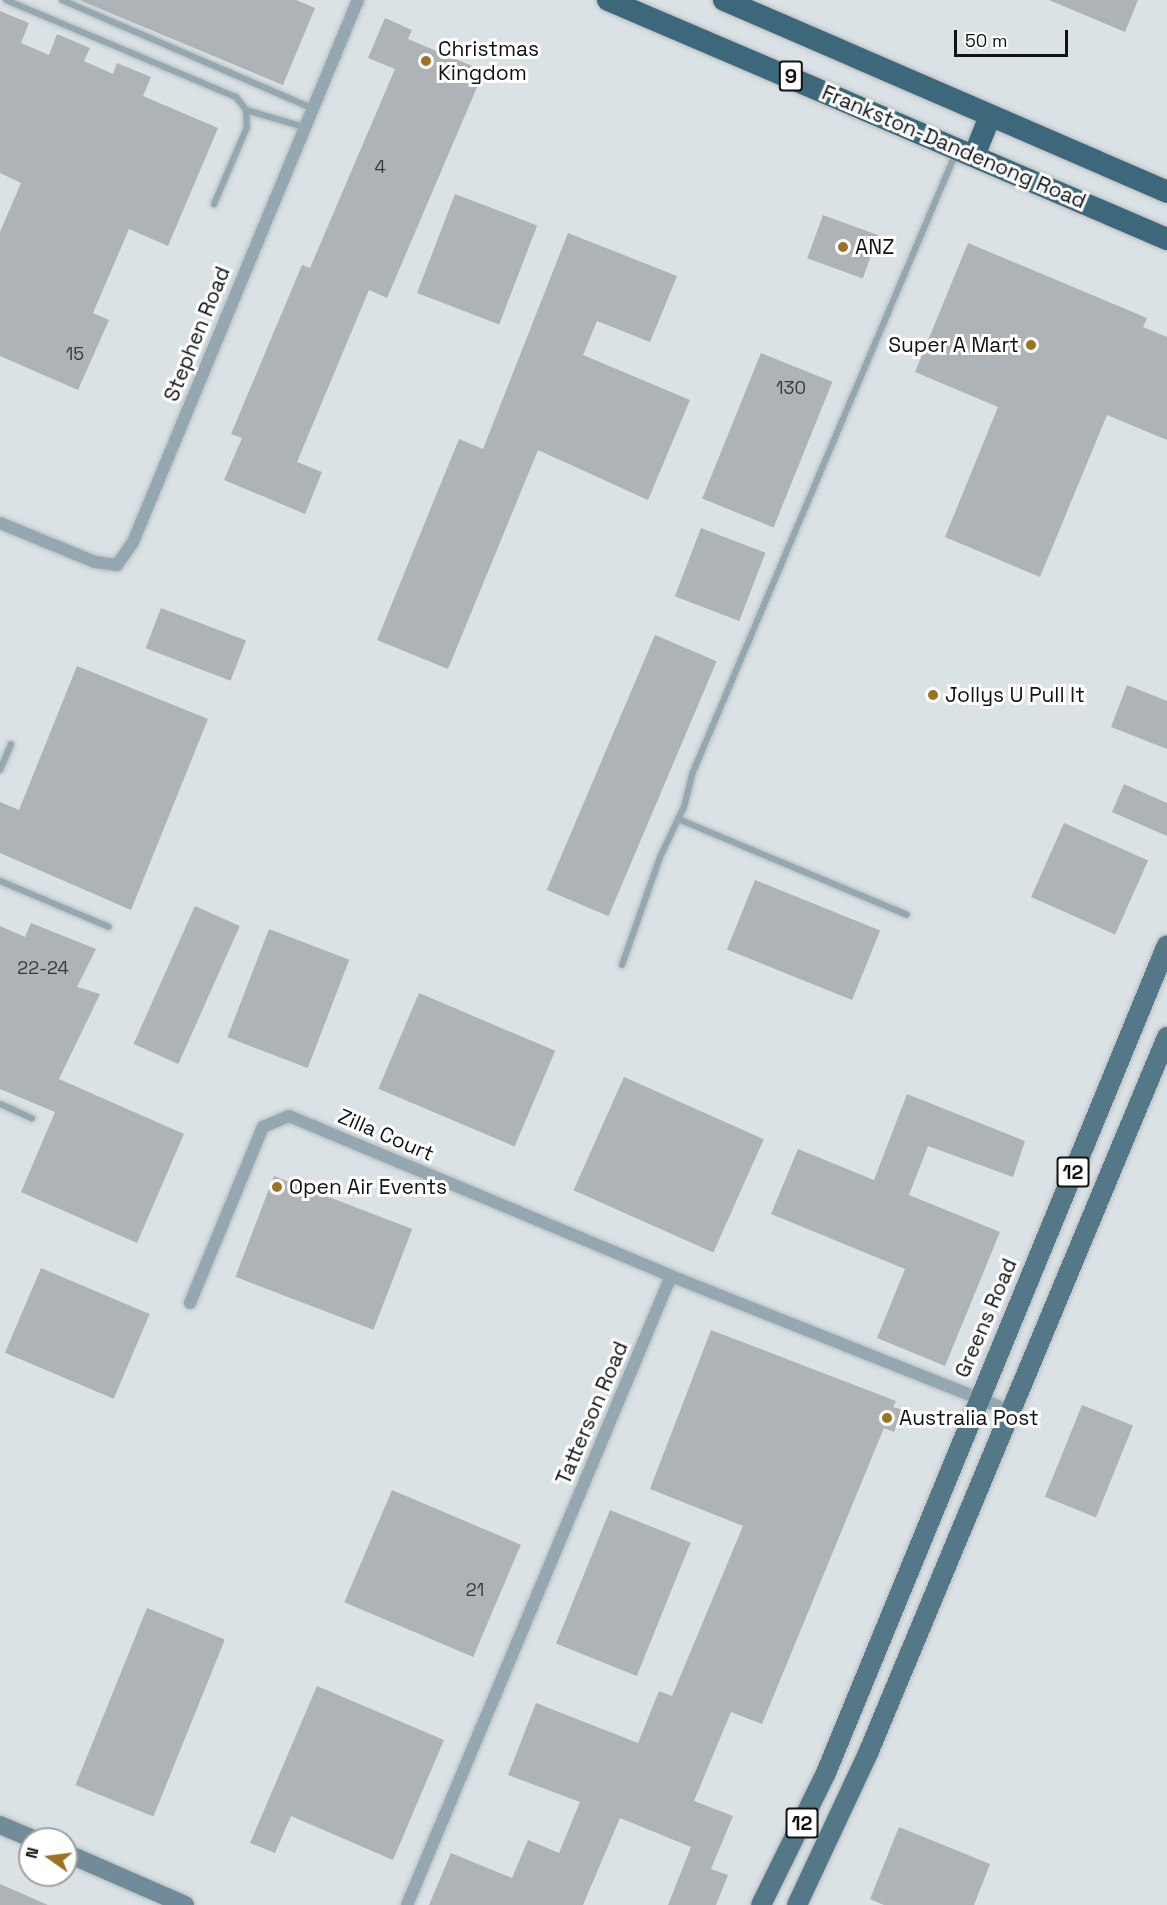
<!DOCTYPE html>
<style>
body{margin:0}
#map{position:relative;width:1167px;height:1905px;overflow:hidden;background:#dbe2e5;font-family:"Space Grotesk",sans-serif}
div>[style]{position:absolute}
.building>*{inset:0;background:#adb3b6;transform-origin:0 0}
.roads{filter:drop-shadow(0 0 2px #b6bdbf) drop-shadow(0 0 2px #b6bdbf)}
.lane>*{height:6px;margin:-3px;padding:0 3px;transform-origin:3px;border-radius:3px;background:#95a8b2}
.street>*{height:12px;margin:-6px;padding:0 6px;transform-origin:6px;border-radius:6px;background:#95a8b2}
.secondary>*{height:18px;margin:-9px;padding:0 9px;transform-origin:9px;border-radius:9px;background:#708c9a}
.primary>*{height:20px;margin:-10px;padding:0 10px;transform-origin:10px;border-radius:10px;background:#557889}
.highway>*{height:22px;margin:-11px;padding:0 11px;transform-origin:11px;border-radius:11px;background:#3d677b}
.dots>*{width:16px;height:16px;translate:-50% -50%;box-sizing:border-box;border:3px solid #fff;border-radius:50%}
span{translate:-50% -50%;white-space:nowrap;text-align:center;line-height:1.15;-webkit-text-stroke:6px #fff;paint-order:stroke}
.number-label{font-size:18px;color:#373a3c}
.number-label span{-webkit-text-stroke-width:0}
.shield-label span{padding:2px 4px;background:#fff;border:2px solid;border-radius:4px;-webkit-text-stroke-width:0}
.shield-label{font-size:20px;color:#101213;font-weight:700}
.poi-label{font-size:21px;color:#101213}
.left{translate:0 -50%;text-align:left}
.right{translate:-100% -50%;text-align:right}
.street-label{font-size:21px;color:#101213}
.north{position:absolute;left:18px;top:1827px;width:60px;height:60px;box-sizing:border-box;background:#fff;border:2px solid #9fa0a1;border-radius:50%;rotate:284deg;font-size:16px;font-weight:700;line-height:24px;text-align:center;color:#101213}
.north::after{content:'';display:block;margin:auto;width:21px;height:27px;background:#9d7322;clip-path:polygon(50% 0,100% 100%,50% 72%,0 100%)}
.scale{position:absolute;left:954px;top:30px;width:114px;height:27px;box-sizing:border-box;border:3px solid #101213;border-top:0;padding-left:8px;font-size:18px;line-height:21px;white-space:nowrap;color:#101213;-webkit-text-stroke:4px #fff;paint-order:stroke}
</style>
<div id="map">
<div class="building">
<div style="clip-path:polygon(79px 0,296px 0,315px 8px,283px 85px)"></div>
<div style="clip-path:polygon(1049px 0,1138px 0,1125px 32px)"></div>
<div style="clip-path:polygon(0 11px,29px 23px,21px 43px,49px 55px,57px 34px,90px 48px,84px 61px,113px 74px,117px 63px,151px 77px,143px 96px,218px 128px,168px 246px,129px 229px,93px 313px,109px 320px,78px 390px,0 356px,0 232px,21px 183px,0 173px)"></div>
<div style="clip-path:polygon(385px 18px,412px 30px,408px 39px,484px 71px,387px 298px,369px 290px,297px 462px,322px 472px,305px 514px,224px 480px,242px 438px,231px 434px,302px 265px,310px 268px,395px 69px,368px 58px)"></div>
<div style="left:455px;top:194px;width:88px;height:106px;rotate:21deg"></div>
<div style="left:823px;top:215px;width:59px;height:46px;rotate:20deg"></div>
<div style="clip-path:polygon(568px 233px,677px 276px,650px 342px,597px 321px,583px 355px,690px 400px,648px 500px,538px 450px,448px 669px,377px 640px,459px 439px,483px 449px)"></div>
<div style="clip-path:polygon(968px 243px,1147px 318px,1143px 327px,1167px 337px,1167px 440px,1107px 415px,1040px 577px,945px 537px,998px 407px,915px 372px)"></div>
<div style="left:761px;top:353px;width:77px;height:157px;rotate:22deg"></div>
<div style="left:701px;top:528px;width:69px;height:73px;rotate:21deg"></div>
<div style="left:161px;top:608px;width:91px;height:43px;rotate:21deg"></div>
<div style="left:655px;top:635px;width:67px;height:277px;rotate:23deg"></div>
<div style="clip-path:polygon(77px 666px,208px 719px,131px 910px,0 853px,0 802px,19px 810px)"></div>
<div style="clip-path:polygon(1127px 685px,1167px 701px,1167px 749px,1111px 727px)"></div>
<div style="clip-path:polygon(1124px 784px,1167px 803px,1167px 836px,1112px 812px)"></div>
<div style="left:1064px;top:823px;width:92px;height:81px;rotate:24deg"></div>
<div style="left:755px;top:880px;width:135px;height:75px;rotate:22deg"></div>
<div style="left:195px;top:906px;width:49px;height:151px;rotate:24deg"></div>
<div style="clip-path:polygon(31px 923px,96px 949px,77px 987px,100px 994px,59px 1079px,184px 1134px,137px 1243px,21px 1192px,55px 1112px,0 1089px,0 926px,25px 937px)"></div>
<div style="left:269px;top:929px;width:86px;height:116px;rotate:21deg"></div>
<div style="left:419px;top:993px;width:148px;height:104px;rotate:23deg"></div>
<div style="left:624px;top:1077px;width:153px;height:124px;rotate:24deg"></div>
<div style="clip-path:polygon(907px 1094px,1025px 1141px,1013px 1177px,928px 1146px,909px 1195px,1000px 1232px,945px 1366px,877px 1338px,905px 1269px,771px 1214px,798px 1149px,874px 1180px)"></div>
<div style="left:274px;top:1176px;width:148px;height:108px;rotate:21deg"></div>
<div style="left:41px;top:1268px;width:118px;height:92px;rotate:23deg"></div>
<div style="clip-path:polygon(711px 1330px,896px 1401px,893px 1407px,903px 1410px,894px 1432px,884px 1428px,762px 1724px,731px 1712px,694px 1801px,733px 1816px,711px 1869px,728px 1875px,716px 1905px,668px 1905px,691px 1847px,620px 1818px,583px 1905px,429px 1905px,451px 1853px,512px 1878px,528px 1840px,559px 1853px,580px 1802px,508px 1775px,536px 1703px,638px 1743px,659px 1691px,672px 1696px,743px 1526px,650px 1489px)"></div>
<div style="left:1082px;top:1405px;width:55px;height:99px;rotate:22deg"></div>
<div style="left:392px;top:1490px;width:140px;height:122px;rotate:23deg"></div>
<div style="left:610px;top:1510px;width:87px;height:144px;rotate:22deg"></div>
<div style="left:147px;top:1608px;width:84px;height:191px;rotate:22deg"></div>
<div style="clip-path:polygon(317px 1686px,444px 1740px,393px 1860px,291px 1816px,275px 1853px,250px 1843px)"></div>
<div style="clip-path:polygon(899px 1827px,990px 1864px,974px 1905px,884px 1905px,870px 1899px)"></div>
<div style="clip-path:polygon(0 1884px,48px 1905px,0 1905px)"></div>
</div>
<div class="roads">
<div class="lane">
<div style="left:6px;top:0;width:250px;rotate:22.9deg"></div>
<div style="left:236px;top:97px;width:16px;rotate:52deg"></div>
<div style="left:246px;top:110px;width:17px;rotate:87deg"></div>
<div style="left:247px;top:127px;width:84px;rotate:113.2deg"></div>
<div style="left:62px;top:0;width:271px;rotate:23.4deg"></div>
<div style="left:246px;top:110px;width:60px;rotate:16.3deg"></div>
<div style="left:0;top:770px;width:28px;rotate:-67deg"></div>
<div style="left:678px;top:819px;width:248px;rotate:22.7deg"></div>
<div style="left:0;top:881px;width:118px;rotate:22.9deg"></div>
<div style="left:622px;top:965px;width:114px;rotate:-70.6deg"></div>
<div style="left:660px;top:857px;width:55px;rotate:-64.4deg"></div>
<div style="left:684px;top:807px;width:36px;rotate:-76deg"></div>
<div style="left:693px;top:772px;width:670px;rotate:-66.99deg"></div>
<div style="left:0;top:1104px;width:35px;rotate:24deg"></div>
</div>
<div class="street">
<div style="left:0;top:523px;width:103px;rotate:22.3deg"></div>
<div style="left:95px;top:562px;width:22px;rotate:8deg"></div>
<div style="left:117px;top:565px;width:28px;rotate:-55deg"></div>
<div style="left:133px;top:542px;width:587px;rotate:-67.46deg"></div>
<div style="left:190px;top:1303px;width:191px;rotate:-67.5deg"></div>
<div style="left:263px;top:1127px;width:28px;rotate:-23deg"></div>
<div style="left:289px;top:1116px;width:414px;rotate:22.7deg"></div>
<div style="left:407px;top:1905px;width:682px;rotate:-67.23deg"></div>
<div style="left:671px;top:1276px;width:367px;rotate:21.7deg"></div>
</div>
<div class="secondary">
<div style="left:0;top:1825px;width:36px;rotate:23deg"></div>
<div style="left:66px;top:1853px;width:130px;rotate:23.6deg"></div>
</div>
<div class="primary">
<div style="left:761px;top:1905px;width:147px;rotate:-63.8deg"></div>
<div style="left:826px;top:1773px;width:895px;rotate:-67.62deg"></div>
<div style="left:797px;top:1905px;width:170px;rotate:-64.9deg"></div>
<div style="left:869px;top:1751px;width:774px;rotate:-67.35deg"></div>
</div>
<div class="highway">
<div style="left:608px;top:0;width:608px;rotate:23.15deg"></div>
<div style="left:724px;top:0;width:483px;rotate:23.4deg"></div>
<div style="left:974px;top:156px;width:43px;rotate:-68.2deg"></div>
</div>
</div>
<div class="dots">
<div style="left:426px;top:61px;background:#9d7322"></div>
<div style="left:843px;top:247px;background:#9d7322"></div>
<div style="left:1031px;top:345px;background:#9d7322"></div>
<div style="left:933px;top:695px;background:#9d7322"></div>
<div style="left:277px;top:1187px;background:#9d7322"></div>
<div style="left:887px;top:1418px;background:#9d7322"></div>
</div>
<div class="number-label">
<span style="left:380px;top:167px">4</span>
<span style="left:75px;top:354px">15</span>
<span style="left:791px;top:388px">130</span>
<span style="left:43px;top:968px">22-24</span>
<span style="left:475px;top:1590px">21</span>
</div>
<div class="shield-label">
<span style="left:791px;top:76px">9</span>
<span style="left:1073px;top:1172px">12</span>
<span style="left:802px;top:1823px">12</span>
</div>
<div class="poi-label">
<span class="left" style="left:438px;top:61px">Christmas<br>Kingdom</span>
<span class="left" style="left:855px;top:247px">ANZ</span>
<span class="right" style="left:1019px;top:345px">Super A Mart</span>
<span class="left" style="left:945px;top:695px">Jollys U Pull It</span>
<span class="left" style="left:289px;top:1187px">Open Air Events</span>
<span class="left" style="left:899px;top:1418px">Australia Post</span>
</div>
<div class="street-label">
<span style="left:954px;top:147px;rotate:23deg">Frankston-Dandenong Road</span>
<span style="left:197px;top:334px;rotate:-68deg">Stephen Road</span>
<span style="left:386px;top:1135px;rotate:23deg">Zilla Court</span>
<span style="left:986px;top:1318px;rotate:-67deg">Greens Road</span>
<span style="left:592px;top:1413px;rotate:-67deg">Tatterson Road</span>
</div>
<div class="north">N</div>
<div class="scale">50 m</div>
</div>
